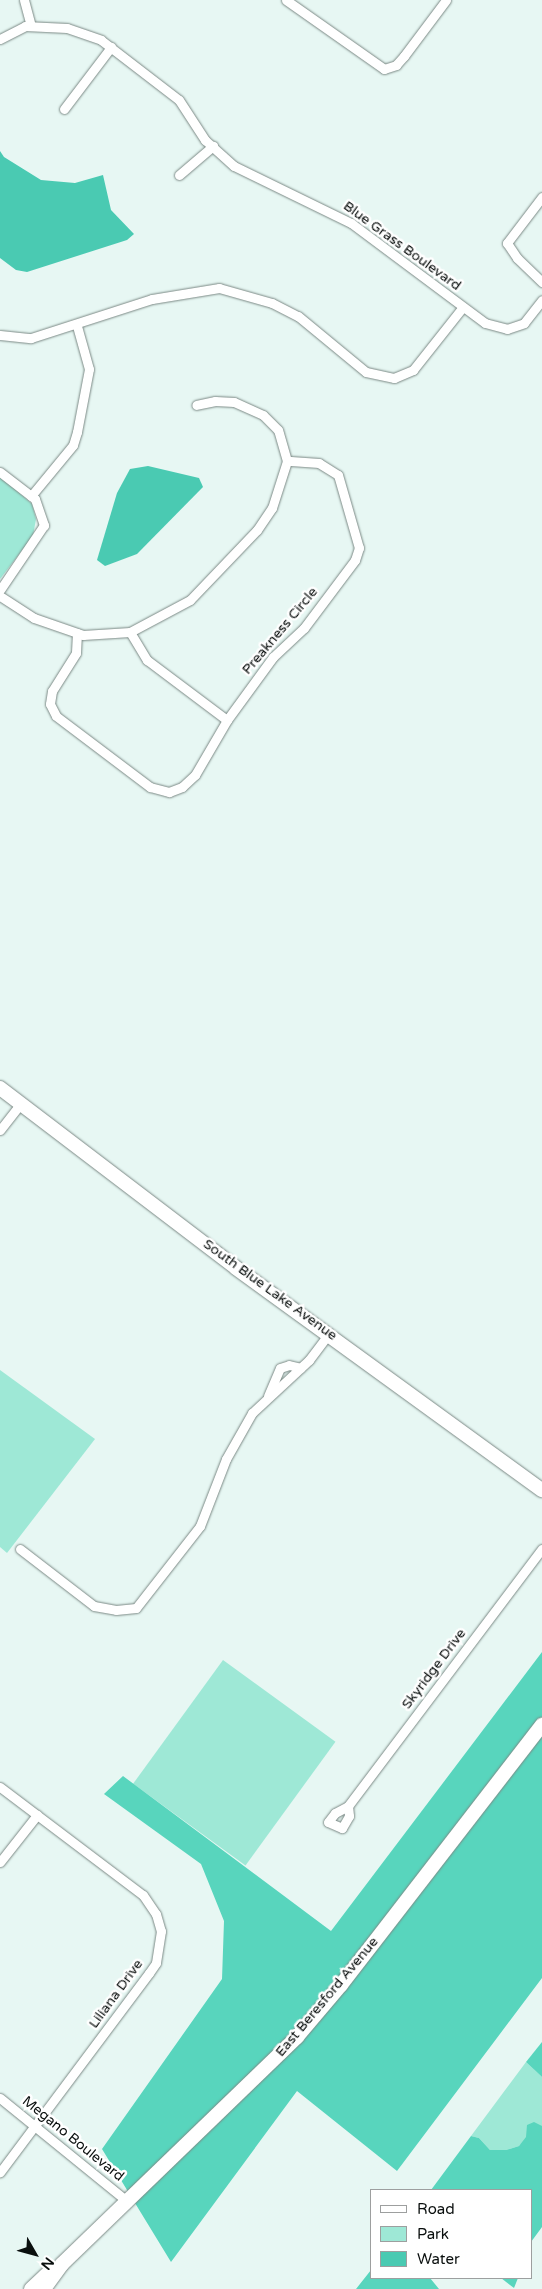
<!DOCTYPE html>
<style>
body{margin:0}
#map{position:relative;width:542px;height:2289px;overflow:hidden;background:#e7f7f3;font-family:"Varela Round",sans-serif}
div>[style]{position:absolute}
.green>*{inset:0;background:#9ee8d6;transform-origin:0 0}
.forest>*{inset:0;background:#58d5bd}
.water>*{inset:0;background:#4acab2}
.roads{filter:drop-shadow(0 0 1px #7b8985) drop-shadow(0 0 1px #7b8985)}
.street>*{height:9px;margin:-4.5px;padding:0 4.5px;transform-origin:4.5px;border-radius:4.5px;background:#fff}
.secondary>*{height:14px;margin:-7px;padding:0 7px;transform-origin:7px;border-radius:7px;background:#fff}
span{translate:-50% -50%;white-space:nowrap;text-align:center;line-height:1.15;-webkit-text-stroke:5px #fff;paint-order:stroke}
.street-label{font-size:14px;color:#0a0f0e}
.legend{position:absolute;left:370px;top:2189px;width:162px;height:90px;box-sizing:border-box;background:#fff;border:1px solid #9d9f9f;margin:0;padding:6px 9px;list-style:none;font-size:15px;color:#0a0f0e}
.legend li{display:flex;align-items:center;gap:10px;height:25px}
.legend b{width:25px;border:1px solid #9d9f9f}
.north{position:absolute;left:10px;top:2229px;width:50px;height:50px;-webkit-text-stroke:4px #fff;paint-order:stroke;rotate:128deg;font-size:14px;font-weight:700;line-height:20px;text-align:center;color:#0a0f0e}
.north::after{content:'';display:block;margin:auto;width:18px;height:22px;background:#0a0f0e;clip-path:polygon(50% 0,100% 100%,50% 72%,0 100%)}
</style>
<div id="map">
<div class="green">
<div style="clip-path:polygon(0 476px,32px 504px,36px 519px,33px 536px,0 579px)"></div>
<div style="clip-path:polygon(0 1370px,95px 1439px,7px 1553px,0 1547px)"></div>
<div style="left:223px;top:1660px;width:139px;height:153px;rotate:36deg"></div>
<div style="clip-path:polygon(526px 2062px,542px 2077px,542px 2126px,519px 2146px,506px 2150px,490px 2150px,479px 2138px,471px 2136px)"></div>
</div>
<div class="forest">
<div style="clip-path:polygon(542px 1652px,542px 1978px,397px 2171px,297px 2091px,171px 2262px,102px 2149px,222px 1979px,224px 1921px,201px 1864px,104px 1794px,123px 1776px,331px 1931px)"></div>
<div style="clip-path:polygon(542px 2042px,542px 2077px,526px 2062px)"></div>
<div style="clip-path:polygon(534px 2122px,542px 2126px,542px 2227px,531px 2242px,531px 2190px,431px 2190px,471px 2136px,479px 2138px,490px 2150px,506px 2150px,519px 2146px,526px 2137px,527px 2125px)"></div>
<div style="clip-path:polygon(371px 2270px,371px 2278px,430px 2278px,439px 2289px,356px 2289px)"></div>
<div style="clip-path:polygon(501px 2278px,518px 2278px,514px 2288px)"></div>
</div>
<div class="water">
<div style="clip-path:polygon(0 151px,4px 157px,41px 180px,75px 183px,103px 175px,111px 210px,134px 234px,127px 240px,27px 272px,16px 270px,0 258px)"></div>
<div style="clip-path:polygon(148px 466px,199px 478px,203px 487px,137px 554px,105px 566px,97px 560px,117px 493px,130px 469px)"></div>
</div>
<div class="roads">
<div class="street">
<div style="left:24px;top:0;width:27px;rotate:75deg"></div>
<div style="left:286px;top:0;width:120px;rotate:35.1deg"></div>
<div style="left:384px;top:69px;width:13px;rotate:-18deg"></div>
<div style="left:396px;top:65px;width:12px;rotate:-48deg"></div>
<div style="left:404px;top:56px;width:70px;rotate:-53.1deg"></div>
<div style="left:0;top:39px;width:28px;rotate:-27deg"></div>
<div style="left:25px;top:26px;width:42px;rotate:2.7deg"></div>
<div style="left:67px;top:28px;width:36px;rotate:19deg"></div>
<div style="left:101px;top:40px;width:98px;rotate:37.6deg"></div>
<div style="left:179px;top:100px;width:48px;rotate:57deg"></div>
<div style="left:205px;top:140px;width:39px;rotate:42deg"></div>
<div style="left:234px;top:166px;width:130px;rotate:26deg"></div>
<div style="left:351px;top:223px;width:167px;rotate:36.7deg"></div>
<div style="left:485px;top:323px;width:23px;rotate:15deg"></div>
<div style="left:507px;top:329px;width:18px;rotate:-19deg"></div>
<div style="left:524px;top:323px;width:29px;rotate:-52deg"></div>
<div style="left:64px;top:109px;width:78px;rotate:-52.8deg"></div>
<div style="left:179px;top:175px;width:45px;rotate:-40.5deg"></div>
<div style="left:542px;top:197px;width:58px;rotate:127.3deg"></div>
<div style="left:507px;top:243px;width:18px;rotate:56deg"></div>
<div style="left:517px;top:258px;width:35px;rotate:44deg"></div>
<div style="left:0;top:335px;width:31px;rotate:6deg"></div>
<div style="left:31px;top:338px;width:127px;rotate:-17.9deg"></div>
<div style="left:152px;top:299px;width:68px;rotate:-9.3deg"></div>
<div style="left:219px;top:288px;width:55px;rotate:15.8deg"></div>
<div style="left:272px;top:303px;width:29px;rotate:27deg"></div>
<div style="left:298px;top:316px;width:88px;rotate:39.5deg"></div>
<div style="left:366px;top:372px;width:29px;rotate:12deg"></div>
<div style="left:394px;top:378px;width:21px;rotate:-23deg"></div>
<div style="left:413px;top:370px;width:80px;rotate:-51.6deg"></div>
<div style="left:0;top:472px;width:44px;rotate:37.6deg"></div>
<div style="left:35px;top:499px;width:28px;rotate:71deg"></div>
<div style="left:44px;top:525px;width:78px;rotate:124.1deg"></div>
<div style="left:31px;top:496px;width:66px;rotate:-50.5deg"></div>
<div style="left:73px;top:445px;width:14px;rotate:-73deg"></div>
<div style="left:77px;top:432px;width:64px;rotate:-79.2deg"></div>
<div style="left:89px;top:369px;width:45px;rotate:-105.6deg"></div>
<div style="left:0;top:596px;width:40px;rotate:32.9deg"></div>
<div style="left:34px;top:618px;width:52px;rotate:19.1deg"></div>
<div style="left:83px;top:635px;width:47px;rotate:-3.7deg"></div>
<div style="left:130px;top:632px;width:68px;rotate:-28.1deg"></div>
<div style="left:190px;top:600px;width:97px;rotate:-46.3deg"></div>
<div style="left:257px;top:530px;width:27px;rotate:-56deg"></div>
<div style="left:272px;top:508px;width:49px;rotate:-72.3deg"></div>
<div style="left:287px;top:461px;width:32px;rotate:-106deg"></div>
<div style="left:278px;top:430px;width:21px;rotate:-135deg"></div>
<div style="left:263px;top:415px;width:32px;rotate:-156deg"></div>
<div style="left:234px;top:402px;width:19px;rotate:-177deg"></div>
<div style="left:215px;top:401px;width:19px;rotate:168deg"></div>
<div style="left:130px;top:632px;width:33px;rotate:59deg"></div>
<div style="left:147px;top:660px;width:100px;rotate:36.9deg"></div>
<div style="left:77px;top:633px;width:20px;rotate:93deg"></div>
<div style="left:76px;top:653px;width:45px;rotate:122.3deg"></div>
<div style="left:52px;top:691px;width:13px;rotate:99deg"></div>
<div style="left:50px;top:704px;width:13px;rotate:63deg"></div>
<div style="left:56px;top:716px;width:118px;rotate:37.1deg"></div>
<div style="left:150px;top:787px;width:20px;rotate:15deg"></div>
<div style="left:169px;top:792px;width:14px;rotate:-21deg"></div>
<div style="left:182px;top:787px;width:18px;rotate:-43deg"></div>
<div style="left:195px;top:775px;width:64px;rotate:-59.8deg"></div>
<div style="left:227px;top:720px;width:78px;rotate:-53.9deg"></div>
<div style="left:273px;top:657px;width:42px;rotate:-43.1deg"></div>
<div style="left:304px;top:628px;width:85px;rotate:-53.1deg"></div>
<div style="left:355px;top:560px;width:13px;rotate:-72deg"></div>
<div style="left:359px;top:548px;width:76px;rotate:-106deg"></div>
<div style="left:338px;top:475px;width:22px;rotate:-148deg"></div>
<div style="left:319px;top:463px;width:32px;rotate:-176deg"></div>
<div style="left:0;top:1130px;width:34px;rotate:-52deg"></div>
<div style="left:268px;top:1396px;width:30px;rotate:-67deg"></div>
<div style="left:280px;top:1368px;width:9px;rotate:-18deg"></div>
<div style="left:289px;top:1365px;width:12px;rotate:14deg"></div>
<div style="left:20px;top:1549px;width:93px;rotate:37.6deg"></div>
<div style="left:94px;top:1606px;width:22px;rotate:10deg"></div>
<div style="left:116px;top:1610px;width:20px;rotate:-6deg"></div>
<div style="left:136px;top:1608px;width:104px;rotate:-52deg"></div>
<div style="left:200px;top:1526px;width:72px;rotate:-68.8deg"></div>
<div style="left:226px;top:1459px;width:53px;rotate:-60.5deg"></div>
<div style="left:252px;top:1413px;width:78px;rotate:-42.9deg"></div>
<div style="left:309px;top:1360px;width:34px;rotate:-53deg"></div>
<div style="left:0;top:1787px;width:179px;rotate:37.1deg"></div>
<div style="left:143px;top:1895px;width:23px;rotate:56deg"></div>
<div style="left:156px;top:1914px;width:18px;rotate:74deg"></div>
<div style="left:161px;top:1931px;width:32px;rotate:99deg"></div>
<div style="left:156px;top:1963px;width:12px;rotate:125deg"></div>
<div style="left:149px;top:1973px;width:249px;rotate:126.8deg"></div>
<div style="left:348px;top:1806px;width:10px;rotate:84deg"></div>
<div style="left:349px;top:1816px;width:14px;rotate:120deg"></div>
<div style="left:342px;top:1828px;width:15px;rotate:-157deg"></div>
<div style="left:328px;top:1822px;width:11px;rotate:-52deg"></div>
<div style="left:335px;top:1813px;width:15px;rotate:-28deg"></div>
<div style="left:348px;top:1806px;width:322px;rotate:-53deg"></div>
<div style="left:0;top:1862px;width:60px;rotate:-51.8deg"></div>
<div style="left:0;top:2098px;width:165px;rotate:39.1deg"></div>
</div>
<div class="secondary">
<div style="left:0;top:1088px;width:297px;rotate:37.3deg"></div>
<div style="left:236px;top:1268px;width:378px;rotate:36deg"></div>
<div style="left:31px;top:2289px;width:25px;rotate:-43deg"></div>
<div style="left:44px;top:2289px;width:31px;rotate:-54deg"></div>
<div style="left:62px;top:2264px;width:327px;rotate:-44deg"></div>
<div style="left:297px;top:2037px;width:68px;rotate:-49.8deg"></div>
<div style="left:341px;top:1985px;width:329px;rotate:-52.3deg"></div>
</div>
</div>
<div class="street-label">
<span style="left:402px;top:246px;rotate:36deg">Blue Grass Boulevard</span>
<span style="left:280px;top:631px;rotate:-50deg">Preakness Circle</span>
<span style="left:270px;top:1290px;rotate:36deg">South Blue Lake Avenue</span>
<span style="left:434px;top:1669px;rotate:-53deg">Skyridge Drive</span>
<span style="left:116px;top:1994px;rotate:-54deg">Liliana Drive</span>
<span style="left:327px;top:1997px;rotate:-50deg">East Beresford Avenue</span>
<span style="left:73px;top:2139px;rotate:39deg">Megano Boulevard</span>
</div>
<ul class="legend">
<li><b style="height:6px;background:#fff"></b>Road</li>
<li><b style="height:14px;background:#9ee8d6"></b>Park</li>
<li><b style="height:14px;background:#4acab2"></b>Water</li>
</ul>
<div class="north">N</div>
</div>
